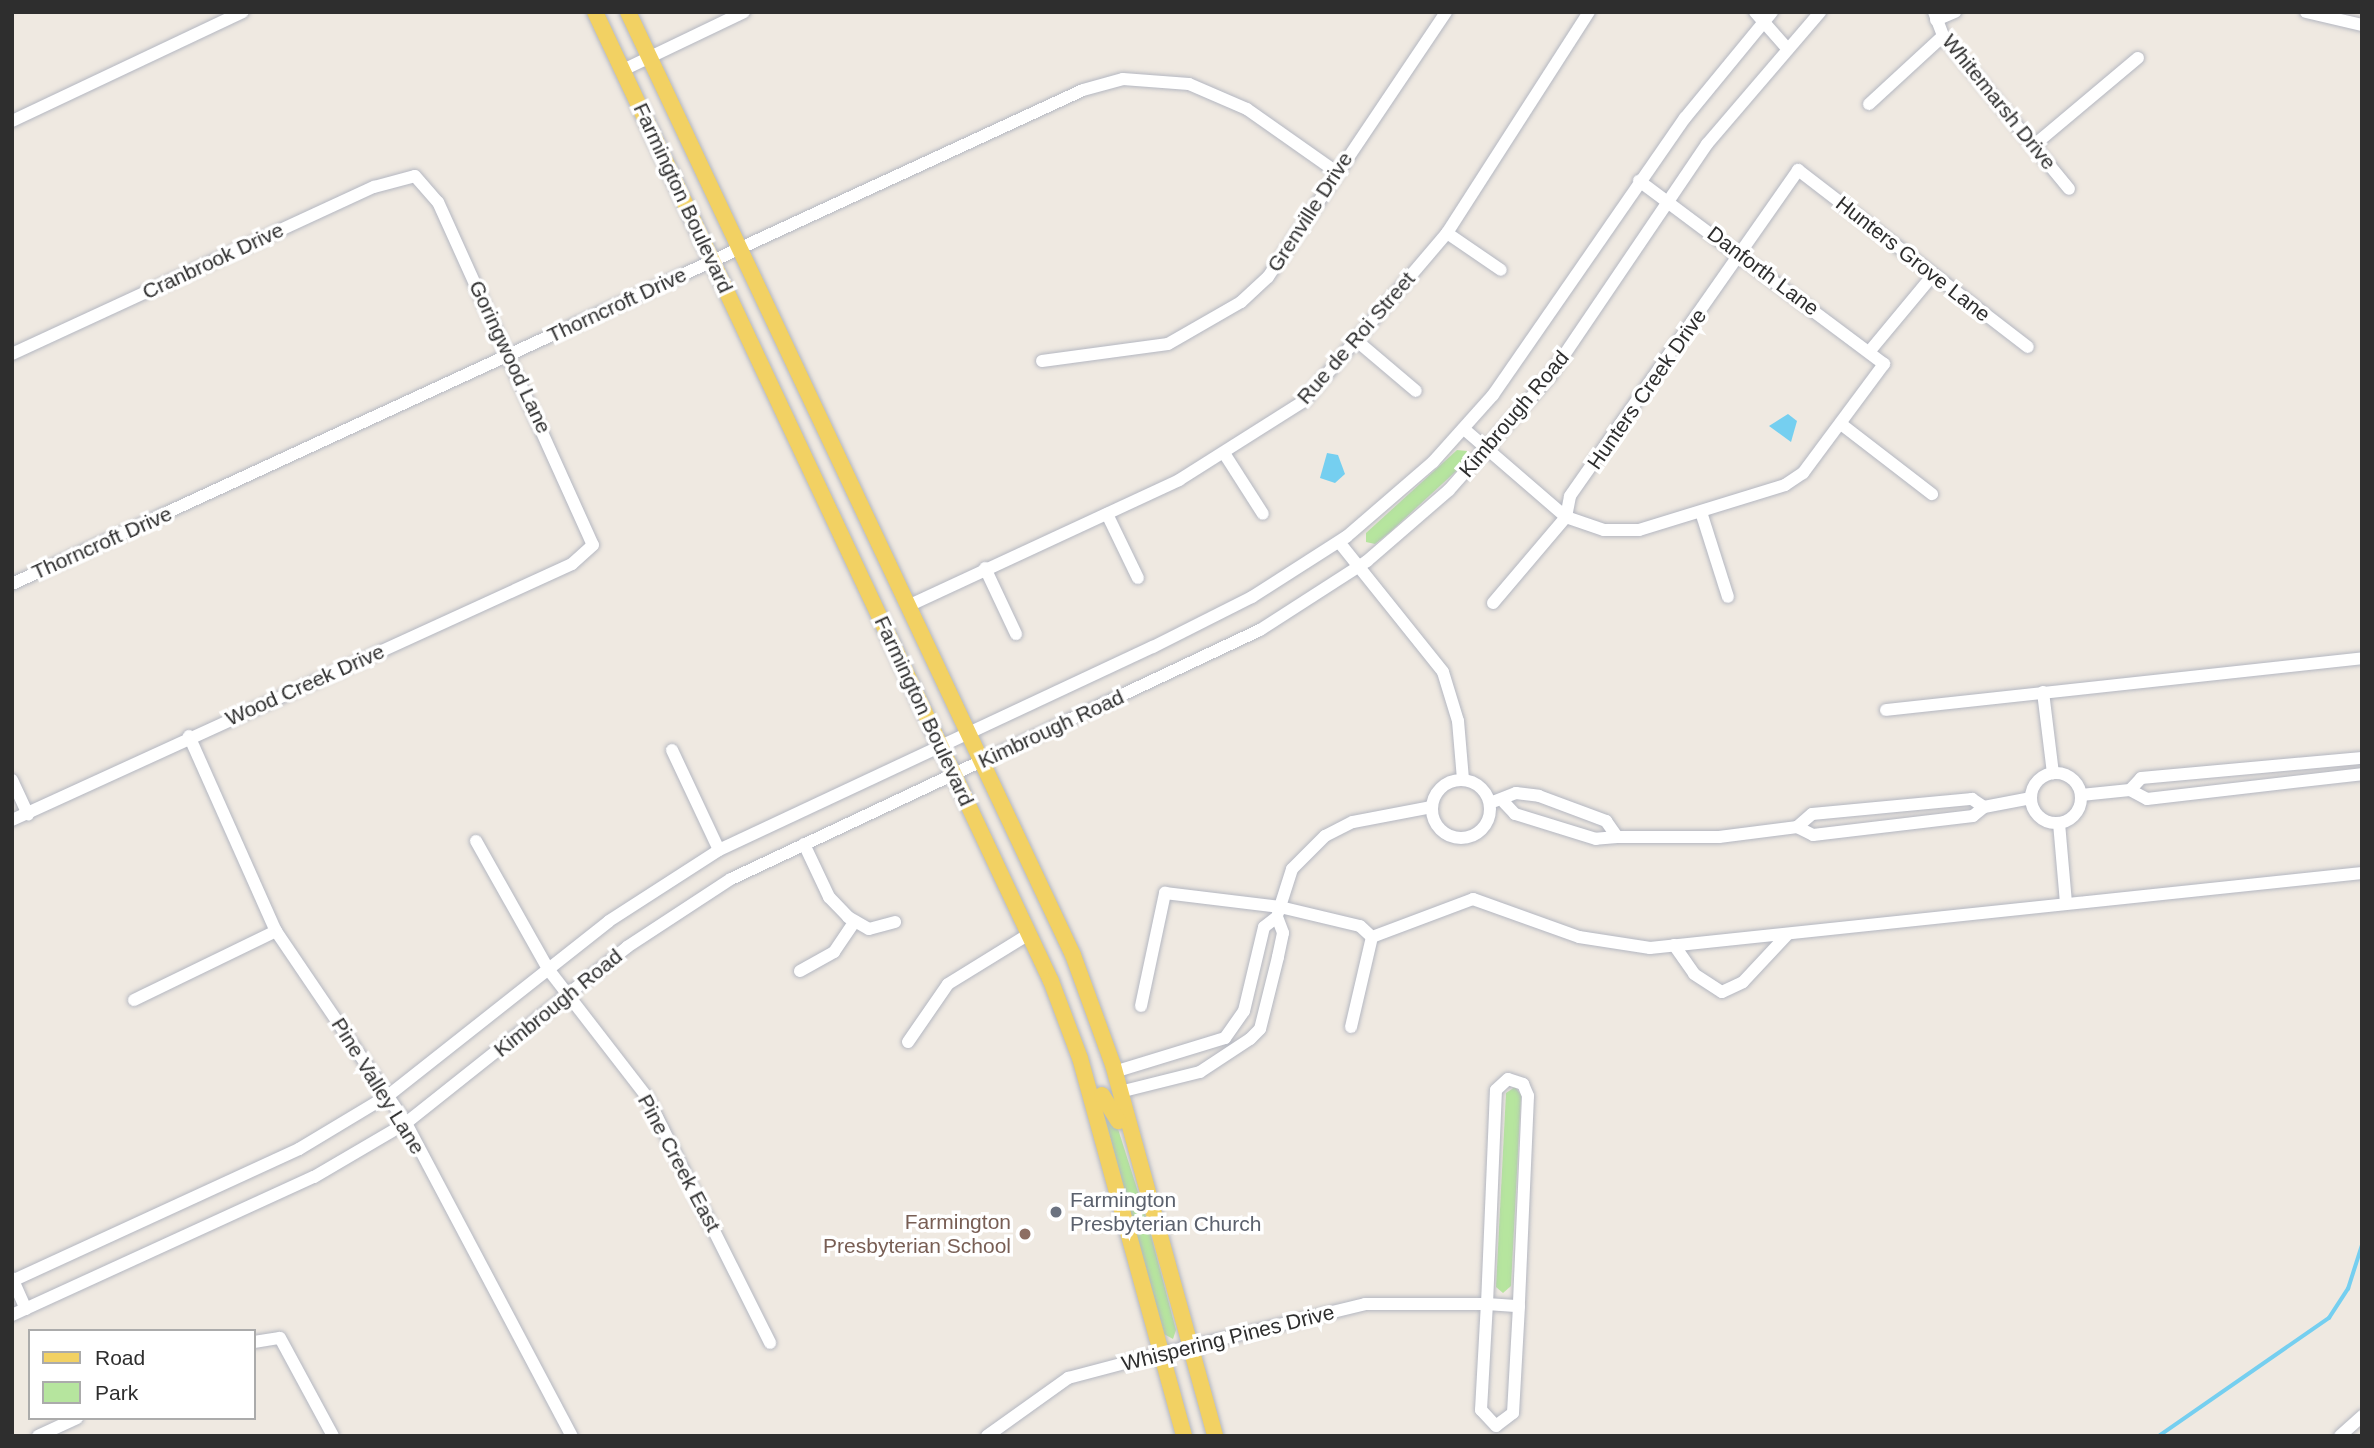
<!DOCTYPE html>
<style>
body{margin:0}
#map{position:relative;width:2374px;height:1448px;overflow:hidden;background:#efe9e1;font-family:Helvetica,sans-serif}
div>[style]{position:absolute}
.green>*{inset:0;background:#b6e59e}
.water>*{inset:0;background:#75cff0}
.stream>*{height:3.5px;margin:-1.75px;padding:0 1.75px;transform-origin:1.75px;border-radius:1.75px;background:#75cff0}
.roads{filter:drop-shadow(0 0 2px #b4b7c1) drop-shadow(0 0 2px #b4b7c1)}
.minor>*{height:12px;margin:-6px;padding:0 6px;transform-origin:6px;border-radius:6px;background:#fff}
.minor>.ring{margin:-6px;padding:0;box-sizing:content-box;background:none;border:12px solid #fff;border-radius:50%}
.major>*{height:16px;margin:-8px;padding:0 8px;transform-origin:8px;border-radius:8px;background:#f2d163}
.dots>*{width:19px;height:19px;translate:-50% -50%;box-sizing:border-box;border:4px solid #fff;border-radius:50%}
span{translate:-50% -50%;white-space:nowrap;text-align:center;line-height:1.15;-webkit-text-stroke:7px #fff;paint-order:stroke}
.street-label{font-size:21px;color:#2e2e2e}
.worship-label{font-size:21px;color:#5b616d}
.left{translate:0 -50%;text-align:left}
.education-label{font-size:21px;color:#785e54}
.right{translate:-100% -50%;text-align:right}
.frame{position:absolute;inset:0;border:14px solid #2e2e2e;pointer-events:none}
.legend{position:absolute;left:28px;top:1329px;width:228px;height:91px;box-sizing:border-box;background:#fff;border:2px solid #ababab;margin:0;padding:9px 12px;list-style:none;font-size:21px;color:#2e2e2e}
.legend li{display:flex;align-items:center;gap:14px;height:35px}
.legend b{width:35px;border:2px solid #ababab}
</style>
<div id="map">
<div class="green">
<div style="clip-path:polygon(1457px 450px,1467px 451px,1466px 462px,1390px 532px,1375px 544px,1366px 542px,1366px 533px)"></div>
<div style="clip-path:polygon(1515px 1087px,1521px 1095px,1511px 1286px,1503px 1293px,1496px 1287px,1506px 1093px)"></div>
<div style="clip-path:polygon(1103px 1110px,1112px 1110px,1147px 1220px,1176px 1330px,1173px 1339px,1162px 1333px)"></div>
</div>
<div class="water">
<div style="clip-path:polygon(1788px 414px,1797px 421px,1791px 442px,1769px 426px)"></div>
<div style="clip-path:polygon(1327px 453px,1338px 455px,1345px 474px,1335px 483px,1320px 478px)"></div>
</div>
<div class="stream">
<div style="left:2159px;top:1436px;width:207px;rotate:-34.8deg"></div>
<div style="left:2329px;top:1318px;width:35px;rotate:-57deg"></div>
<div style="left:2348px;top:1289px;width:46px;rotate:-72.3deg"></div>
</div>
<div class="roads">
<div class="minor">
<div style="left:1755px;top:12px;width:45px;rotate:48.6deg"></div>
<div style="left:1934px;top:12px;width:26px;rotate:69deg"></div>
<div style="left:1943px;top:36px;width:198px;rotate:50.5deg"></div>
<div style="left:2306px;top:12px;width:57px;rotate:13.1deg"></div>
<div style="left:1936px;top:20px;width:21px;rotate:-23deg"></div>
<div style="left:623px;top:70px;width:134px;rotate:-25.6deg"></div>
<div style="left:1869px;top:104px;width:100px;rotate:-42.6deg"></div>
<div style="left:12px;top:121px;width:255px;rotate:-25.3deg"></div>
<div style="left:2033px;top:146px;width:137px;rotate:-40deg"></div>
<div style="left:1447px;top:233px;width:65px;rotate:34.4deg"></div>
<div style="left:1357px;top:341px;width:77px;rotate:40.3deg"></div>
<div style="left:1869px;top:352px;width:100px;rotate:-50.3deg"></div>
<div style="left:12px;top:354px;width:399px;rotate:-24.8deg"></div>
<div style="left:374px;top:187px;width:42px;rotate:-15deg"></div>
<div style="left:415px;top:176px;width:35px;rotate:49deg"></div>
<div style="left:438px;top:202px;width:376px;rotate:65.7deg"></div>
<div style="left:593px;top:545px;width:28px;rotate:138deg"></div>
<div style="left:572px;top:564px;width:616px;rotate:155.43deg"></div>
<div style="left:1042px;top:361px;width:127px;rotate:-7.7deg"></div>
<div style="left:1168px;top:344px;width:84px;rotate:-29.9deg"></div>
<div style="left:1241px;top:302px;width:37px;rotate:-43deg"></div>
<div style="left:1268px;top:277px;width:319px;rotate:-56.1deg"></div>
<div style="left:1841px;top:424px;width:115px;rotate:37.6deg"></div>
<div style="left:1464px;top:429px;width:135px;rotate:40.8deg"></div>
<div style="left:1566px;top:517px;width:40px;rotate:18.9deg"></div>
<div style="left:1604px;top:530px;width:35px"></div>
<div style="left:1639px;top:530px;width:153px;rotate:-17.1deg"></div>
<div style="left:1785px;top:485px;width:22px;rotate:-34deg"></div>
<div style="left:1803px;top:473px;width:136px;rotate:-53.4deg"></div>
<div style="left:1884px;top:364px;width:306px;rotate:-143.2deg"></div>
<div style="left:1224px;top:453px;width:72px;rotate:57.4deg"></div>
<div style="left:1701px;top:512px;width:89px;rotate:72.4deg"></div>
<div style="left:1107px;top:514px;width:71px;rotate:64.2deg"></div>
<div style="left:1339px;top:542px;width:166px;rotate:51.3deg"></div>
<div style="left:1443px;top:672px;width:51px;rotate:73deg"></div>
<div style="left:1458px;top:721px;width:58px;rotate:85.1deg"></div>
<div style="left:985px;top:568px;width:73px;rotate:64.8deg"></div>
<div style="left:12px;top:584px;width:1179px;rotate:-24.76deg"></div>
<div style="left:1083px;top:90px;width:41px;rotate:-15.4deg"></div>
<div style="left:1123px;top:79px;width:66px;rotate:4.3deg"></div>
<div style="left:1189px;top:84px;width:63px;rotate:23.3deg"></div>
<div style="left:1247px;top:109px;width:108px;rotate:35.2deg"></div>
<div style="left:1493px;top:603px;width:113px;rotate:-49.7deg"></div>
<div style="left:1566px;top:517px;width:21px;rotate:-79deg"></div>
<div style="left:1570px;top:496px;width:398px;rotate:-55deg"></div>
<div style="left:1798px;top:170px;width:290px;rotate:37.6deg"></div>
<div style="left:908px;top:606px;width:299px;rotate:-24.9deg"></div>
<div style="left:1179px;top:480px;width:148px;rotate:-32.3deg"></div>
<div style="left:1304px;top:401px;width:221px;rotate:-49.6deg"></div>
<div style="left:1447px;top:233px;width:263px;rotate:-57.3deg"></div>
<div style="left:2043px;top:692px;width:82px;rotate:83deg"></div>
<div style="left:1886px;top:710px;width:479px;rotate:-6.2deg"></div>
<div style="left:189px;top:736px;width:214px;rotate:66deg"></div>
<div style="left:276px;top:931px;width:232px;rotate:55.9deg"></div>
<div style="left:406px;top:1123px;width:354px;rotate:62.1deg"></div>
<div style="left:672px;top:750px;width:110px;rotate:64.8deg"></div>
<div class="ring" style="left:2031px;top:773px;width:38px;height:38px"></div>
<div class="ring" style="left:1432px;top:780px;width:46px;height:46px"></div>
<div style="left:12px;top:780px;width:38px;rotate:65deg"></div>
<div style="left:2130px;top:790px;width:16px;rotate:-47deg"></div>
<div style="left:2141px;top:778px;width:222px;rotate:-5.2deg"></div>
<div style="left:2081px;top:795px;width:49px;rotate:-5.8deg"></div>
<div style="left:2130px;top:790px;width:19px;rotate:28deg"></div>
<div style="left:2147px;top:799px;width:216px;rotate:-6.6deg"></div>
<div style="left:1490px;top:803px;width:28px;rotate:-21deg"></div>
<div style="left:1516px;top:793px;width:23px;rotate:7deg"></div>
<div style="left:1539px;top:796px;width:72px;rotate:20.5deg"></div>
<div style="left:1606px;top:821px;width:19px;rotate:55deg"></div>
<div style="left:1617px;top:837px;width:21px;rotate:175deg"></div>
<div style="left:1596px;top:839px;width:85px;rotate:-162.8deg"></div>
<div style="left:1515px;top:814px;width:16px;rotate:-133deg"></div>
<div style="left:1984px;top:807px;width:48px;rotate:-10.8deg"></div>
<div style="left:2059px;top:823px;width:80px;rotate:85deg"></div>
<div style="left:1617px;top:837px;width:102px"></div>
<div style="left:1719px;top:837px;width:79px;rotate:-7.3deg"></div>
<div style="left:1797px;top:827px;width:20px;rotate:-41deg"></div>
<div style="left:1812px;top:814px;width:161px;rotate:-5.4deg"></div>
<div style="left:1972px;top:799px;width:14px;rotate:34deg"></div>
<div style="left:1984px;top:807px;width:14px;rotate:141deg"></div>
<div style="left:1973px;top:816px;width:161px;rotate:173.2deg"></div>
<div style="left:1813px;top:835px;width:18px;rotate:-153deg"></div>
<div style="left:476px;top:841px;width:147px;rotate:60.6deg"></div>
<div style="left:548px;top:969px;width:162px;rotate:52.3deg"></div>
<div style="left:647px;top:1097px;width:275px;rotate:63.4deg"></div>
<div style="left:804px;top:844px;width:59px;rotate:64.7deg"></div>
<div style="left:829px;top:897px;width:28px;rotate:46deg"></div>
<div style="left:848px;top:917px;width:24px;rotate:30deg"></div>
<div style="left:869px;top:929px;width:27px;rotate:-15deg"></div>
<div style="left:1278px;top:913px;width:46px;rotate:-72.3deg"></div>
<div style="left:1292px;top:869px;width:47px;rotate:-45deg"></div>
<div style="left:1325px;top:836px;width:31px;rotate:-27deg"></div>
<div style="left:1353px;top:822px;width:80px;rotate:-10.8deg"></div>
<div style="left:1372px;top:937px;width:108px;rotate:-20.6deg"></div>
<div style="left:1473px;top:899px;width:113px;rotate:19.7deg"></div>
<div style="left:1579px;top:937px;width:72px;rotate:8.8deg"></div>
<div style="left:1650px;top:948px;width:716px;rotate:-6.01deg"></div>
<div style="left:1674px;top:945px;width:35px;rotate:55deg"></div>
<div style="left:1694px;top:974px;width:33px;rotate:33deg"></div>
<div style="left:1722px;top:992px;width:23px;rotate:-25deg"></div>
<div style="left:1743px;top:982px;width:64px;rotate:-46.9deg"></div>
<div style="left:800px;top:971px;width:39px;rotate:-29deg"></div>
<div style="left:834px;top:952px;width:37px;rotate:-56deg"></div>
<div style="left:134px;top:1000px;width:158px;rotate:-25.9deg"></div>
<div style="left:1141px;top:1006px;width:116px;rotate:-78deg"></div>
<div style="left:1165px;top:893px;width:116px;rotate:6.9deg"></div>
<div style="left:1280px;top:907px;width:82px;rotate:13.4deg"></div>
<div style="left:1360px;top:926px;width:16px;rotate:43deg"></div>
<div style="left:1351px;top:1027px;width:92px;rotate:-76.9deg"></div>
<div style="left:908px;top:1042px;width:70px;rotate:-55.4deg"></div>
<div style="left:948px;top:984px;width:95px;rotate:-31.7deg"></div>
<div style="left:1114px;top:1072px;width:116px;rotate:-17deg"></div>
<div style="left:1225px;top:1038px;width:33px;rotate:-55deg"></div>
<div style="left:1244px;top:1011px;width:86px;rotate:-76.6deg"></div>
<div style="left:1264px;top:927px;width:16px;rotate:-38deg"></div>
<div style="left:1277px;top:917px;width:17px;rotate:69deg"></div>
<div style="left:1283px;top:933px;width:25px;rotate:102deg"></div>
<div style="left:1278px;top:957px;width:74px;rotate:104deg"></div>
<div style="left:1260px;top:1029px;width:14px;rotate:135deg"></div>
<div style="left:1250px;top:1039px;width:60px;rotate:146.6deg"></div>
<div style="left:1200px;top:1072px;width:82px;rotate:166deg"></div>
<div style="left:12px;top:1278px;width:34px;rotate:66deg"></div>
<div style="left:12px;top:1281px;width:316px;rotate:-24.7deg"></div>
<div style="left:299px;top:1149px;width:105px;rotate:-31deg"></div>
<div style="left:389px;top:1095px;width:280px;rotate:-38.3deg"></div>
<div style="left:609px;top:921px;width:131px;rotate:-32.8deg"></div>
<div style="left:719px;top:850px;width:479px;rotate:-25.1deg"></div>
<div style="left:1153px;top:647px;width:111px;rotate:-26.8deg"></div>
<div style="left:1252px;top:597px;width:112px;rotate:-32.6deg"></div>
<div style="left:1346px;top:537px;width:115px;rotate:-40.8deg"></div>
<div style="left:1433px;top:462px;width:90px;rotate:-48.2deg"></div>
<div style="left:1493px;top:395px;width:337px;rotate:-55.3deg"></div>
<div style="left:1685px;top:118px;width:137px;rotate:-50.6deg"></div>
<div style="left:12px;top:1315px;width:332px;rotate:-24.6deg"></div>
<div style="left:314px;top:1177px;width:107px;rotate:-30.4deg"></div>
<div style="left:406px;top:1123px;width:283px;rotate:-38.5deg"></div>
<div style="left:627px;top:947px;width:124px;rotate:-33.2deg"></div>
<div style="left:731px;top:879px;width:585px;rotate:-25.21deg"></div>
<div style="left:1260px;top:630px;width:127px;rotate:-32.8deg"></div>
<div style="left:1367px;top:561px;width:108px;rotate:-40.9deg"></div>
<div style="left:1449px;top:490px;width:152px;rotate:-48.5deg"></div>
<div style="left:1550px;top:376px;width:280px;rotate:-55.9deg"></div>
<div style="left:1707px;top:144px;width:174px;rotate:-49.4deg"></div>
<div style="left:254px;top:1342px;width:26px;rotate:-9deg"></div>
<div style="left:280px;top:1338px;width:111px;rotate:61.6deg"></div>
<div style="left:38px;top:1436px;width:43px;rotate:-24.8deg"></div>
<div style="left:987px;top:1436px;width:100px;rotate:-35.6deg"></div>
<div style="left:1068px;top:1378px;width:94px;rotate:-14.8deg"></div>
<div style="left:1159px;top:1354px;width:212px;rotate:-13.6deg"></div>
<div style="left:1365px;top:1304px;width:122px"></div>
<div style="left:1487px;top:1304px;width:214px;rotate:-87.6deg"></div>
<div style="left:1496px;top:1090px;width:16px;rotate:-43deg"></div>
<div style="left:1508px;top:1079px;width:16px;rotate:18deg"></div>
<div style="left:1523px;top:1084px;width:13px;rotate:67deg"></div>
<div style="left:1528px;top:1096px;width:210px;rotate:92.5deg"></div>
<div style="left:1519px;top:1306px;width:107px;rotate:93.2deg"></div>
<div style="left:1513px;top:1413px;width:21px;rotate:143deg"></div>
<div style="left:1496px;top:1426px;width:22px;rotate:-133deg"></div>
<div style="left:1481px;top:1410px;width:106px;rotate:-86.8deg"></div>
<div style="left:1487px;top:1304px;width:32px;rotate:4deg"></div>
<div style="left:2340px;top:1436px;width:30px;rotate:-42deg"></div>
</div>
<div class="major">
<div style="left:595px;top:12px;width:1071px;rotate:64.8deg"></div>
<div style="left:1051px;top:981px;width:82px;rotate:69.4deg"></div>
<div style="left:1080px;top:1058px;width:392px;rotate:74.6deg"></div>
<div style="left:628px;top:12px;width:1043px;rotate:64.74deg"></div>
<div style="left:1073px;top:955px;width:117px;rotate:70deg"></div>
<div style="left:1113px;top:1065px;width:385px;rotate:74.6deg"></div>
<div style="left:1102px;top:1095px;width:31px;rotate:58deg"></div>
</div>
</div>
<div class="dots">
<div style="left:1056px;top:1212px;background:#6b7280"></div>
<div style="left:1025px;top:1234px;background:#8d6e63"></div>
</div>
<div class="street-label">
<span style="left:1999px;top:102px;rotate:51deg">Whitemarsh Drive</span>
<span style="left:683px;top:198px;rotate:65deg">Farmington Boulevard</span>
<span style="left:1310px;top:212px;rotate:-57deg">Grenville Drive</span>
<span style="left:1913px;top:259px;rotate:38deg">Hunters Grove Lane</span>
<span style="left:213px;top:261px;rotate:-25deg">Cranbrook Drive</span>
<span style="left:1763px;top:271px;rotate:37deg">Danforth Lane</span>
<span style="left:617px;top:305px;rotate:-25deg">Thorncroft Drive</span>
<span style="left:1356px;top:338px;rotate:-49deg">Rue de Roi Street</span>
<span style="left:510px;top:357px;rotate:65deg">Goringwood Lane</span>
<span style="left:1647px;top:389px;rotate:-55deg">Hunters Creek Drive</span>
<span style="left:1514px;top:414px;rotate:-50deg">Kimbrough Road</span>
<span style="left:102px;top:543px;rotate:-24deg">Thorncroft Drive</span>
<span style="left:305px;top:685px;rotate:-24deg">Wood Creek Drive</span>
<span style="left:924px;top:711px;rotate:65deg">Farmington Boulevard</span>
<span style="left:1051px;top:729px;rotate:-25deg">Kimbrough Road</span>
<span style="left:558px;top:1003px;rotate:-39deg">Kimbrough Road</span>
<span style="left:378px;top:1086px;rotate:58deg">Pine Valley Lane</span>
<span style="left:679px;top:1163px;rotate:62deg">Pine Creek East</span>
<span style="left:1228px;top:1338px;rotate:-14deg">Whispering Pines Drive</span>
</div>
<div class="worship-label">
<span class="left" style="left:1070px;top:1212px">Farmington<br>Presbyterian Church</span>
</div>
<div class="education-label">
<span class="right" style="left:1011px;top:1234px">Farmington<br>Presbyterian School</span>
</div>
<div class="frame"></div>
<ul class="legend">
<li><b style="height:9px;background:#f2d163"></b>Road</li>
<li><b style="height:19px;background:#b6e59e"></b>Park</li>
</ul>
</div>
